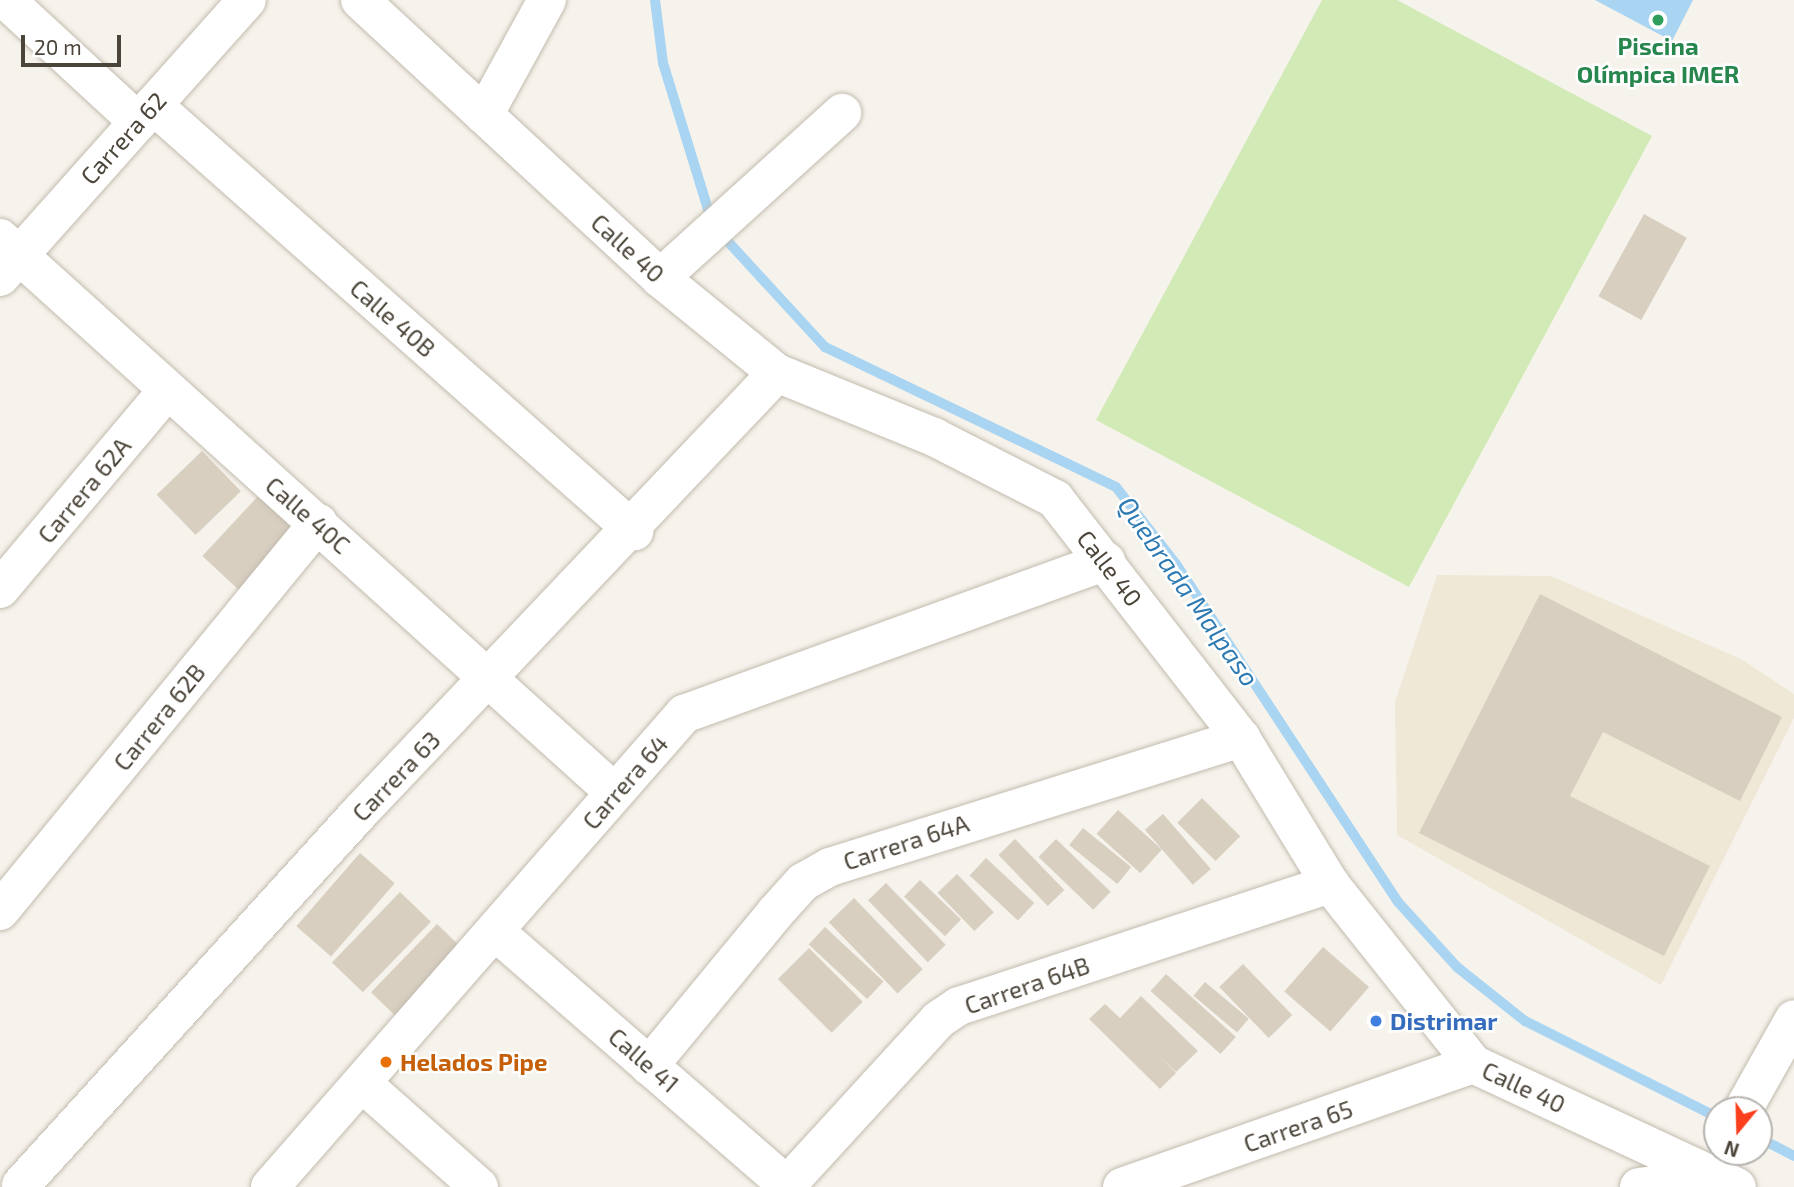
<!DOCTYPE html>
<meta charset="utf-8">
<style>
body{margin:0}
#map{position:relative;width:1794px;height:1187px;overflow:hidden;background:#f6f3ec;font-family:"Exo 2",sans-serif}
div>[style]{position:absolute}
.education>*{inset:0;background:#efe8d6}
.green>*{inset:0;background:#d2eab5}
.water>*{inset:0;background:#a9d4f2}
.stream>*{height:10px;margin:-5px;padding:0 5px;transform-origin:5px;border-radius:5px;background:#a9d4f2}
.building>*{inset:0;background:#d8cfc1;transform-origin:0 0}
.roads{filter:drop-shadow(0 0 2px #c2bbae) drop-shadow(0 0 2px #c2bbae)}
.minor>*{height:38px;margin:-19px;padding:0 19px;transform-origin:19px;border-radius:19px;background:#fff}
.dots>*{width:19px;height:19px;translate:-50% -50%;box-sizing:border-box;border:4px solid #fff;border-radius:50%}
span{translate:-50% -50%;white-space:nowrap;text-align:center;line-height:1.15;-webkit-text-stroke:5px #fff;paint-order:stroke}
.leisure-label{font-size:24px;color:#27864d;font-weight:700}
.street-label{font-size:24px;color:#4b4439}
.shop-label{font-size:24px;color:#366cbe;font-weight:700}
.left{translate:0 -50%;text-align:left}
.food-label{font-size:24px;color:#c56008;font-weight:700}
.water-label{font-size:26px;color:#2e7ab2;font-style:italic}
.north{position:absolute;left:1703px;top:1096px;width:70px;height:70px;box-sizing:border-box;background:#fff;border:2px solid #b7b4b0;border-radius:50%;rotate:199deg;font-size:19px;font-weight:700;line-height:28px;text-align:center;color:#4b4439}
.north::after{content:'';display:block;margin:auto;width:24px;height:32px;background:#fc3f1d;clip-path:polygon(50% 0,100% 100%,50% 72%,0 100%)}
.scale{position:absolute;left:21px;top:35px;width:100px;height:32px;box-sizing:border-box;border:4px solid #4b4439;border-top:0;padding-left:9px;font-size:21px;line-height:24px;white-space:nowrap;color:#4b4439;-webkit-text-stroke:5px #fff;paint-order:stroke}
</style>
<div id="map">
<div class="education">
<div style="clip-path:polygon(1437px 575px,1551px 576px,1741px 659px,1794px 694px,1794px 718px,1661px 985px,1397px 835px,1395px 702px)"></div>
</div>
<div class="green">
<div style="clip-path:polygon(1322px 0,1397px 0,1652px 136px,1409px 587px,1096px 420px)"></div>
</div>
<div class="water">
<div style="clip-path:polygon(1595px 0,1693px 0,1672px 41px)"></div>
</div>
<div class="stream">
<div style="left:655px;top:0;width:64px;rotate:82.8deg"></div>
<div style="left:663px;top:63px;width:163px;rotate:72.9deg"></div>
<div style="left:721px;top:234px;width:154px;rotate:47.4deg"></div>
<div style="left:825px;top:347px;width:323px;rotate:25.7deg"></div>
<div style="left:1116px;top:487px;width:98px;rotate:52.1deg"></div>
<div style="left:1176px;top:564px;width:404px;rotate:56.7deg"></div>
<div style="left:1398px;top:902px;width:88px;rotate:47.8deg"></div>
<div style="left:1457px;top:967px;width:87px;rotate:38.5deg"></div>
<div style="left:1525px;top:1021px;width:215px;rotate:26.6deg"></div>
<div style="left:1759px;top:1138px;width:39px;rotate:27deg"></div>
</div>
<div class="building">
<div style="left:1644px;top:214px;width:49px;height:94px;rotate:29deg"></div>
<div style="left:202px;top:451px;width:56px;height:63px;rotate:46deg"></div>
<div style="left:261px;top:493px;width:51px;height:86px;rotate:43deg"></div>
<div style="clip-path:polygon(1540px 594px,1782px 717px,1740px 801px,1603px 732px,1570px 796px,1710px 866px,1664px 956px,1419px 833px)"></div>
<div style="left:1202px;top:798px;width:54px;height:35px;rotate:45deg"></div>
<div style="left:1118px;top:810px;width:59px;height:32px;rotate:42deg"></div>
<div style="left:1163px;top:814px;width:73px;height:24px;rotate:49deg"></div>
<div style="left:1083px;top:828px;width:62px;height:22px;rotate:39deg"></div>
<div style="left:1015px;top:839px;width:71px;height:23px;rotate:46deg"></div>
<div style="left:1056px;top:839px;width:76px;height:25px;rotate:44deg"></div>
<div style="left:360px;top:853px;width:46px;height:97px;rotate:41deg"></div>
<div style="left:986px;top:858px;width:66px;height:24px;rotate:43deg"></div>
<div style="left:957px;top:874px;width:53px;height:27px;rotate:46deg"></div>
<div style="left:920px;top:880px;width:57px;height:23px;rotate:44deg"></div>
<div style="left:886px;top:883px;width:86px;height:25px;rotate:46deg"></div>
<div style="left:400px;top:892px;width:43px;height:98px;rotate:44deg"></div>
<div style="left:854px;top:898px;width:99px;height:35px;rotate:46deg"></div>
<div style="left:437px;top:924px;width:46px;height:95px;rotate:44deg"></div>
<div style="left:825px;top:927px;width:80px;height:24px;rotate:43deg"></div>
<div style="left:1323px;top:947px;width:61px;height:59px;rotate:41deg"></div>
<div style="left:809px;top:948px;width:76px;height:44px;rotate:45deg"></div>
<div style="left:1243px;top:964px;width:71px;height:33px;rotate:46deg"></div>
<div style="left:1166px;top:974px;width:94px;height:23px;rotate:42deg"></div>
<div style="left:1205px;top:982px;width:57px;height:18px;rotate:40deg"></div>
<div style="clip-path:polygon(1141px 996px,1198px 1051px,1176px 1072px,1160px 1057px,1176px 1073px,1160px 1089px,1089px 1019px,1105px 1004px,1120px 1018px)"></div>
</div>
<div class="roads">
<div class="minor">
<div style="left:6px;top:0;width:180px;rotate:42.7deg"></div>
<div style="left:360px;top:0;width:409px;rotate:42.8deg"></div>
<div style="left:660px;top:278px;width:151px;rotate:39.1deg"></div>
<div style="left:777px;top:373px;width:170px;rotate:22.2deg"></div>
<div style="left:934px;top:437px;width:136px;rotate:27.1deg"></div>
<div style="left:1055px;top:499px;width:303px;rotate:52.1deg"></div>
<div style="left:1241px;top:738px;width:171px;rotate:58.6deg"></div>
<div style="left:1330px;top:884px;width:230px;rotate:51.5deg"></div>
<div style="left:1473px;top:1064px;width:291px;rotate:25deg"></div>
<div style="left:153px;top:105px;width:643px;rotate:41.53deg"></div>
<div style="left:484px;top:115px;width:131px;rotate:-61.3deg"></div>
<div style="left:0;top:238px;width:828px;rotate:42.06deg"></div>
<div style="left:0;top:277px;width:371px;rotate:-48.3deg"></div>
<div style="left:660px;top:278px;width:246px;rotate:-42.2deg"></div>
<div style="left:0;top:589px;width:259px;rotate:-49.9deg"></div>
<div style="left:0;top:911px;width:502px;rotate:-50.66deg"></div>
<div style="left:498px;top:934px;width:386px;rotate:41deg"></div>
<div style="left:649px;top:1066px;width:198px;rotate:-50.5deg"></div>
<div style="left:775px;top:913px;width:42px;rotate:-47.9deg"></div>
<div style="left:803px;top:882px;width:31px;rotate:-29deg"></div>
<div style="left:830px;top:867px;width:431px;rotate:-17.4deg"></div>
<div style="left:363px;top:1084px;width:155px;rotate:41.6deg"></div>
<div style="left:1743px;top:1110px;width:104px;rotate:-60.7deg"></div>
<div style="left:21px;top:1185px;width:505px;rotate:-47.73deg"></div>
<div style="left:361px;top:811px;width:604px;rotate:-46.48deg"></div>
<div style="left:787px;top:1185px;width:224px;rotate:-47.5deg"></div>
<div style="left:938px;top:1020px;width:25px;rotate:-34deg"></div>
<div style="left:959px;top:1006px;width:391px;rotate:-18.2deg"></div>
<div style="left:270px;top:1187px;width:629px;rotate:-48.81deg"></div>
<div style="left:684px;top:714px;width:449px;rotate:-19.9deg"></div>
<div style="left:1122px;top:1187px;width:372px;rotate:-19.3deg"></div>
<div style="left:1639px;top:1187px;width:78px;rotate:-7.4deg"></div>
</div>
</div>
<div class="dots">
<div style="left:1658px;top:20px;background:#2e9e5b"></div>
<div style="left:1376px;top:1021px;background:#3f7fe0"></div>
<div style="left:386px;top:1062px;background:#e8710a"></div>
</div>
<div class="leisure-label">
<span style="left:1658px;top:60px">Piscina<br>Olímpica IMER</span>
</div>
<div class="street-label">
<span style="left:123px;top:138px;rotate:-48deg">Carrera 62</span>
<span style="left:628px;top:248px;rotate:42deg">Calle 40</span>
<span style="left:393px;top:318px;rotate:41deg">Calle 40B</span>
<span style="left:84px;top:490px;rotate:-50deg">Carrera 62A</span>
<span style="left:308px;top:515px;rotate:41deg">Calle 40C</span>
<span style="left:1110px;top:568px;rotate:52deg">Calle 40</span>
<span style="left:159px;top:717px;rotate:-51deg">Carrera 62B</span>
<span style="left:396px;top:776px;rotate:-46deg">Carrera 63</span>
<span style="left:625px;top:782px;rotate:-49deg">Carrera 64</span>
<span style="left:906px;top:842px;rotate:-18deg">Carrera 64A</span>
<span style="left:1027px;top:985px;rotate:-19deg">Carrera 64B</span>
<span style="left:644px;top:1060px;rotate:41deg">Calle 41</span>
<span style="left:1524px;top:1087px;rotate:25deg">Calle 40</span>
<span style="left:1298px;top:1126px;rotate:-19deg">Carrera 65</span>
</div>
<div class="shop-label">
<span class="left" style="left:1390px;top:1021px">Distrimar</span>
</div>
<div class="food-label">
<span class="left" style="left:400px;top:1062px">Helados Pipe</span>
</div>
<div class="water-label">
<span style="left:1189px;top:591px;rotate:55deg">Quebrada Malpaso</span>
</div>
<div class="north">N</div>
<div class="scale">20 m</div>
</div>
